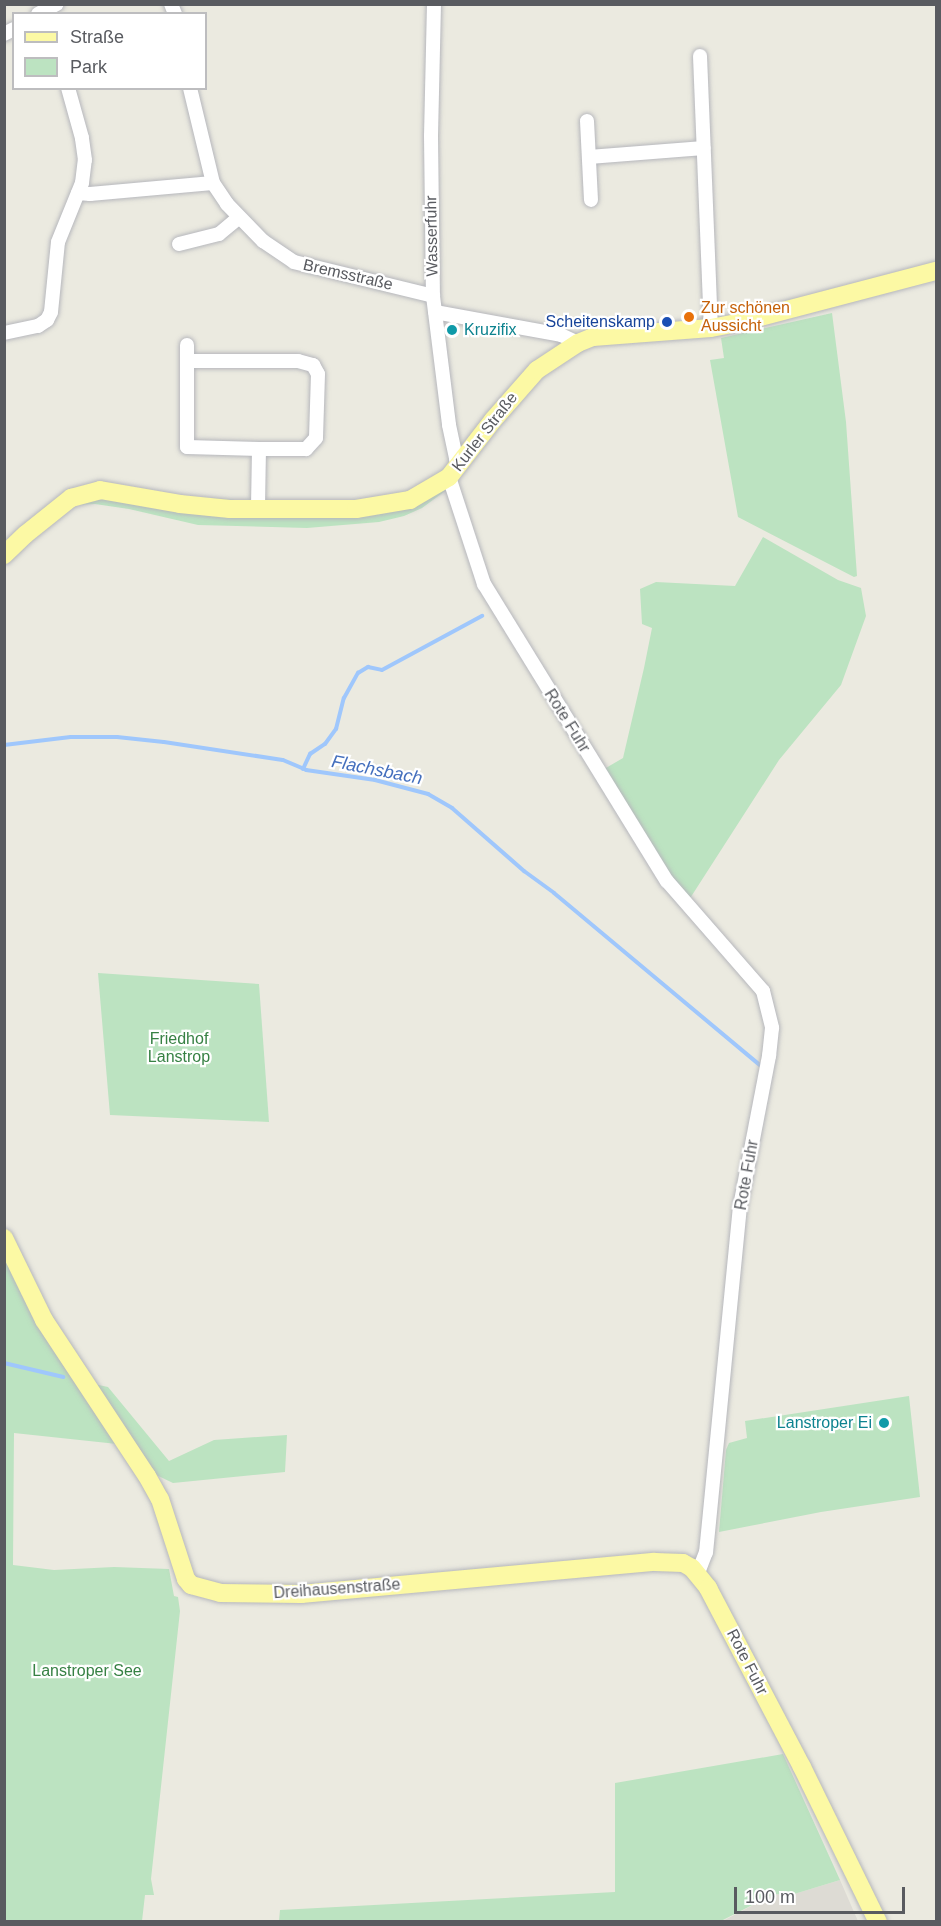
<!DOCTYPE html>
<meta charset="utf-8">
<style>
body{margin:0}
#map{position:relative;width:941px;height:1926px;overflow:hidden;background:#ebeae0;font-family:Arial,sans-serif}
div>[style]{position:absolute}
.industrial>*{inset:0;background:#dddbd4}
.green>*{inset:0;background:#bce3c1}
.stream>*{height:4px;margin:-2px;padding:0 2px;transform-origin:2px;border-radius:2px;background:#9fc7fc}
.roads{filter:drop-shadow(0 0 2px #b6b7bc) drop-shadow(0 0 2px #b6b7bc)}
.minor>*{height:14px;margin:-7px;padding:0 7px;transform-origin:7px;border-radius:7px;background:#fff}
.major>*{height:18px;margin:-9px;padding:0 9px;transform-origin:9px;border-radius:9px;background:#fcf9a4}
.dots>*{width:16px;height:16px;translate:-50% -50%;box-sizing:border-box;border:3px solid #fff;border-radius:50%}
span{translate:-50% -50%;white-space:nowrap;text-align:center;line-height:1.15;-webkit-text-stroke:4.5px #fff;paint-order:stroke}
.street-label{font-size:16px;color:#595b60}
.food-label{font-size:16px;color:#c56008}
.left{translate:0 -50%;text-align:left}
.transit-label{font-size:16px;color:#164399}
.right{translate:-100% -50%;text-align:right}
.culture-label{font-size:16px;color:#0d838f}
.park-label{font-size:16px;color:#378144}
.water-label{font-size:18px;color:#446fbd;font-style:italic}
.frame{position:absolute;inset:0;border:6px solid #595b60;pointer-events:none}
.legend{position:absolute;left:12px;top:12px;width:195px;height:78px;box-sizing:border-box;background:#fff;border:2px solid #bdbdbf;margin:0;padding:8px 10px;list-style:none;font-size:18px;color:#595b60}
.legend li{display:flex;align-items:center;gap:12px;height:30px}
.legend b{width:30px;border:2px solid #bdbdbf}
.scale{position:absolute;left:734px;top:1887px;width:171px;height:27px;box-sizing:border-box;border:3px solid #595b60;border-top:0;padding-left:8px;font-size:18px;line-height:21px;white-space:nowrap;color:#595b60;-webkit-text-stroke:4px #fff;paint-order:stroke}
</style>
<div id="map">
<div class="industrial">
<div style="clip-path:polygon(840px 1880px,858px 1921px,721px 1922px,774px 1894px,791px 1895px)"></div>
</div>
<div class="green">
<div style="clip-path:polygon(832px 313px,846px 422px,857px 576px,854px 577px,738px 517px,710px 360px,724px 358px,721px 338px)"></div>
<div style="clip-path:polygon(452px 486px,422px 508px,404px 516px,379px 522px,307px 528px,198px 525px,129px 509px,95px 504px,73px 505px,100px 490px,356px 509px)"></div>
<div style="clip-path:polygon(763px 537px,838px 580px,861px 588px,866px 616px,841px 685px,779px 760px,687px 903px,599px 772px,623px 758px,644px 668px,652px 628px,642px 624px,640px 589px,656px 582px,735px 586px)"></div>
<div style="clip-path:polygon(98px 973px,259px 984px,269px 1122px,110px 1115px)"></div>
<div style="clip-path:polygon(4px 1254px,117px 1444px,14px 1433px,13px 1565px,54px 1570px,114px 1567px,169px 1569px,174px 1596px,178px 1597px,180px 1611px,151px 1879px,154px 1895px,145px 1895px,142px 1921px,5px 1921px)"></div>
<div style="clip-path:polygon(94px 1384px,108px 1387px,169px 1461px,214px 1440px,287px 1435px,285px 1472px,173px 1483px,152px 1473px)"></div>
<div style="clip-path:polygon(909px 1396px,920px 1497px,821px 1512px,719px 1532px,726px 1450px,729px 1443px,747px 1438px,745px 1421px)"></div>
<div style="clip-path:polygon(783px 1754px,840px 1880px,791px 1895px,774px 1894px,721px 1921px,279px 1921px,280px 1910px,615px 1892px,615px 1783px)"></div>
</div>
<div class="stream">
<div style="left:4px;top:745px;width:67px;rotate:-6.8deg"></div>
<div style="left:71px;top:737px;width:46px"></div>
<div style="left:117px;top:737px;width:47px;rotate:6.1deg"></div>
<div style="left:164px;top:742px;width:120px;rotate:8.6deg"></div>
<div style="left:283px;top:760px;width:25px;rotate:23deg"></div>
<div style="left:306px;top:770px;width:70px;rotate:8.2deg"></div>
<div style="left:375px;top:780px;width:55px;rotate:14.8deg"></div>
<div style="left:428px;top:794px;width:28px;rotate:30deg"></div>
<div style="left:452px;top:808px;width:96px;rotate:41.2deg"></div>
<div style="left:524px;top:871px;width:37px;rotate:36deg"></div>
<div style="left:554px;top:893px;width:268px;rotate:39.9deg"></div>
<div style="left:303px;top:769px;width:17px;rotate:-65deg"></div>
<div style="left:310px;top:754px;width:18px;rotate:-34deg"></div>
<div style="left:325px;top:744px;width:19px;rotate:-54deg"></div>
<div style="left:336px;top:729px;width:32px;rotate:-76deg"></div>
<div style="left:344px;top:698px;width:29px;rotate:-61deg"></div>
<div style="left:358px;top:673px;width:12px;rotate:-31deg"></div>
<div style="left:368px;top:667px;width:14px;rotate:12deg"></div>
<div style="left:382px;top:670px;width:114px;rotate:-28.4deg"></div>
<div style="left:4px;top:1363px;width:61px;rotate:13.3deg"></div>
</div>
<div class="roads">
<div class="minor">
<div style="left:171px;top:4px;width:11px;rotate:68deg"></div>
<div style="left:434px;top:4px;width:132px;rotate:91.3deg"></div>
<div style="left:431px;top:136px;width:160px;rotate:89.3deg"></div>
<div style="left:433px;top:296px;width:130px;rotate:82.9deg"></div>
<div style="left:449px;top:425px;width:35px;rotate:78deg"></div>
<div style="left:456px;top:459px;width:7px;rotate:63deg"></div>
<div style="left:38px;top:14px;width:21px;rotate:-28deg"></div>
<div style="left:4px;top:34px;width:11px;rotate:-27deg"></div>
<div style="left:700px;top:56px;width:272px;rotate:87.7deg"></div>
<div style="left:190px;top:88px;width:98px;rotate:76.4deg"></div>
<div style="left:213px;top:183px;width:25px;rotate:56deg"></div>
<div style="left:227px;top:204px;width:52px;rotate:45.8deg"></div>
<div style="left:263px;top:241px;width:37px;rotate:34deg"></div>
<div style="left:294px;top:262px;width:143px;rotate:13.7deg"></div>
<div style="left:587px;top:121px;width:79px;rotate:87.1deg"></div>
<div style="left:589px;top:157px;width:115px;rotate:-4.5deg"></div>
<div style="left:78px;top:193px;width:12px;rotate:5deg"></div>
<div style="left:90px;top:194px;width:123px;rotate:-5.1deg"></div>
<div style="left:179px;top:244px;width:41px;rotate:-14deg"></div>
<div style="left:219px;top:234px;width:26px;rotate:-40deg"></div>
<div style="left:435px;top:312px;width:128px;rotate:10.3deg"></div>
<div style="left:561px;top:335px;width:19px;rotate:25deg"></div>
<div style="left:4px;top:333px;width:35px;rotate:-12deg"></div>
<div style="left:38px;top:326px;width:11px;rotate:-34deg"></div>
<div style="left:47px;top:320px;width:9px;rotate:-63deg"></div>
<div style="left:51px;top:312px;width:70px;rotate:-84.3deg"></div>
<div style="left:58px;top:242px;width:64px;rotate:-67.9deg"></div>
<div style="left:82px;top:183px;width:23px;rotate:-83deg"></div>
<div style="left:85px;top:160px;width:22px;rotate:-98deg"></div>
<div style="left:82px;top:138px;width:52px;rotate:-105.6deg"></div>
<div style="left:187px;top:345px;width:102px;rotate:90deg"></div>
<div style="left:187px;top:447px;width:72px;rotate:1.6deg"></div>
<div style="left:259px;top:449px;width:60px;rotate:91deg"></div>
<div style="left:188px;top:361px;width:110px"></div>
<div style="left:298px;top:361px;width:16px;rotate:15deg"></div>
<div style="left:313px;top:365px;width:10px;rotate:61deg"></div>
<div style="left:318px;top:374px;width:64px;rotate:91.8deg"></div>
<div style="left:316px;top:438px;width:15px;rotate:132deg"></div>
<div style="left:306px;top:449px;width:47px;rotate:180deg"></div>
<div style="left:449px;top:477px;width:113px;rotate:71.9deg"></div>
<div style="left:484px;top:584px;width:349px;rotate:58.4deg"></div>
<div style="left:667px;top:881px;width:146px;rotate:48.9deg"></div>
<div style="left:763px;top:991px;width:38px;rotate:76deg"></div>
<div style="left:772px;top:1028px;width:28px;rotate:96deg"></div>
<div style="left:769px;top:1056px;width:153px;rotate:100.9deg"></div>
<div style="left:740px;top:1206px;width:348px;rotate:95.6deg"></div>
<div style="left:706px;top:1552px;width:22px;rotate:111deg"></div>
</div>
<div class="major">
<div style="left:4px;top:555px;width:30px;rotate:-44deg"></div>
<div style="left:26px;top:534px;width:58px;rotate:-38.7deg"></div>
<div style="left:71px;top:498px;width:30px;rotate:-15deg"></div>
<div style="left:100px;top:490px;width:81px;rotate:9.9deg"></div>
<div style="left:180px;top:504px;width:50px;rotate:5.7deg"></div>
<div style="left:230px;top:509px;width:126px"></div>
<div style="left:356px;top:509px;width:55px;rotate:-9.5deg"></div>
<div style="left:410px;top:500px;width:45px;rotate:-30.5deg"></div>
<div style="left:449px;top:477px;width:72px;rotate:-52.3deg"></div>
<div style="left:493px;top:420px;width:67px;rotate:-48.7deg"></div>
<div style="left:537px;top:370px;width:49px;rotate:-33.4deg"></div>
<div style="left:578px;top:343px;width:16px;rotate:-22deg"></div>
<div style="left:593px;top:337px;width:118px;rotate:-4.4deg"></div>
<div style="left:711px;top:328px;width:31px;rotate:-11deg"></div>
<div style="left:741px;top:322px;width:202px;rotate:-14.7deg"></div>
<div style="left:4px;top:1238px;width:91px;rotate:64deg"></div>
<div style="left:44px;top:1320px;width:187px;rotate:56.6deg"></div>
<div style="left:147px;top:1476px;width:26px;rotate:61deg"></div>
<div style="left:160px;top:1499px;width:84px;rotate:72deg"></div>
<div style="left:186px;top:1579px;width:8px;rotate:50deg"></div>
<div style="left:191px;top:1585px;width:30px;rotate:15deg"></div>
<div style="left:220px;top:1593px;width:81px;rotate:0.7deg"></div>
<div style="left:301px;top:1594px;width:355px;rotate:-5.2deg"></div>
<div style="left:655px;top:1562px;width:28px;rotate:2deg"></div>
<div style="left:683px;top:1563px;width:10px;rotate:29deg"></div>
<div style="left:692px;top:1568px;width:26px;rotate:51deg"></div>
<div style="left:708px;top:1588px;width:202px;rotate:62.3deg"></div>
<div style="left:802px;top:1767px;width:173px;rotate:63.9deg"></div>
</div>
</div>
<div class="dots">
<div style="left:689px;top:317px;background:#e8710a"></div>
<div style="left:667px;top:322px;background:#1a4fb4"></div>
<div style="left:452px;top:330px;background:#0f9aa8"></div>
<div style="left:884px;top:1423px;background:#0f9aa8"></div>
</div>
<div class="street-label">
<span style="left:432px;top:236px;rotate:-91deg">Wasserfuhr</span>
<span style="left:348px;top:275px;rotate:13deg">Bremsstraße</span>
<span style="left:485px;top:432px;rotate:-52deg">Kurler Straße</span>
<span style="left:567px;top:721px;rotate:58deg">Rote Fuhr</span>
<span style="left:747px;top:1175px;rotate:-80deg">Rote Fuhr</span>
<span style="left:337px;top:1589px;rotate:-4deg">Dreihausenstraße</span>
<span style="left:747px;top:1662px;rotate:63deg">Rote Fuhr</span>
</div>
<div class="food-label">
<span class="left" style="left:701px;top:317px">Zur schönen<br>Aussicht</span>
</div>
<div class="transit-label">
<span class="right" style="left:655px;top:322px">Scheitenskamp</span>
</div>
<div class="culture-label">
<span class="left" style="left:464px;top:330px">Kruzifix</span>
<span class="right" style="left:872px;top:1423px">Lanstroper Ei</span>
</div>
<div class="park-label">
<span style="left:179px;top:1048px">Friedhof<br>Lanstrop</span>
<span style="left:87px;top:1671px">Lanstroper See</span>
</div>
<div class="water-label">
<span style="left:377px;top:770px;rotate:11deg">Flachsbach</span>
</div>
<div class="frame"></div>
<ul class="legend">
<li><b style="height:8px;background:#fcf9a4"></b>Straße</li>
<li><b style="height:16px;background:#bce3c1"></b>Park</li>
</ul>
<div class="scale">100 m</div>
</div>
